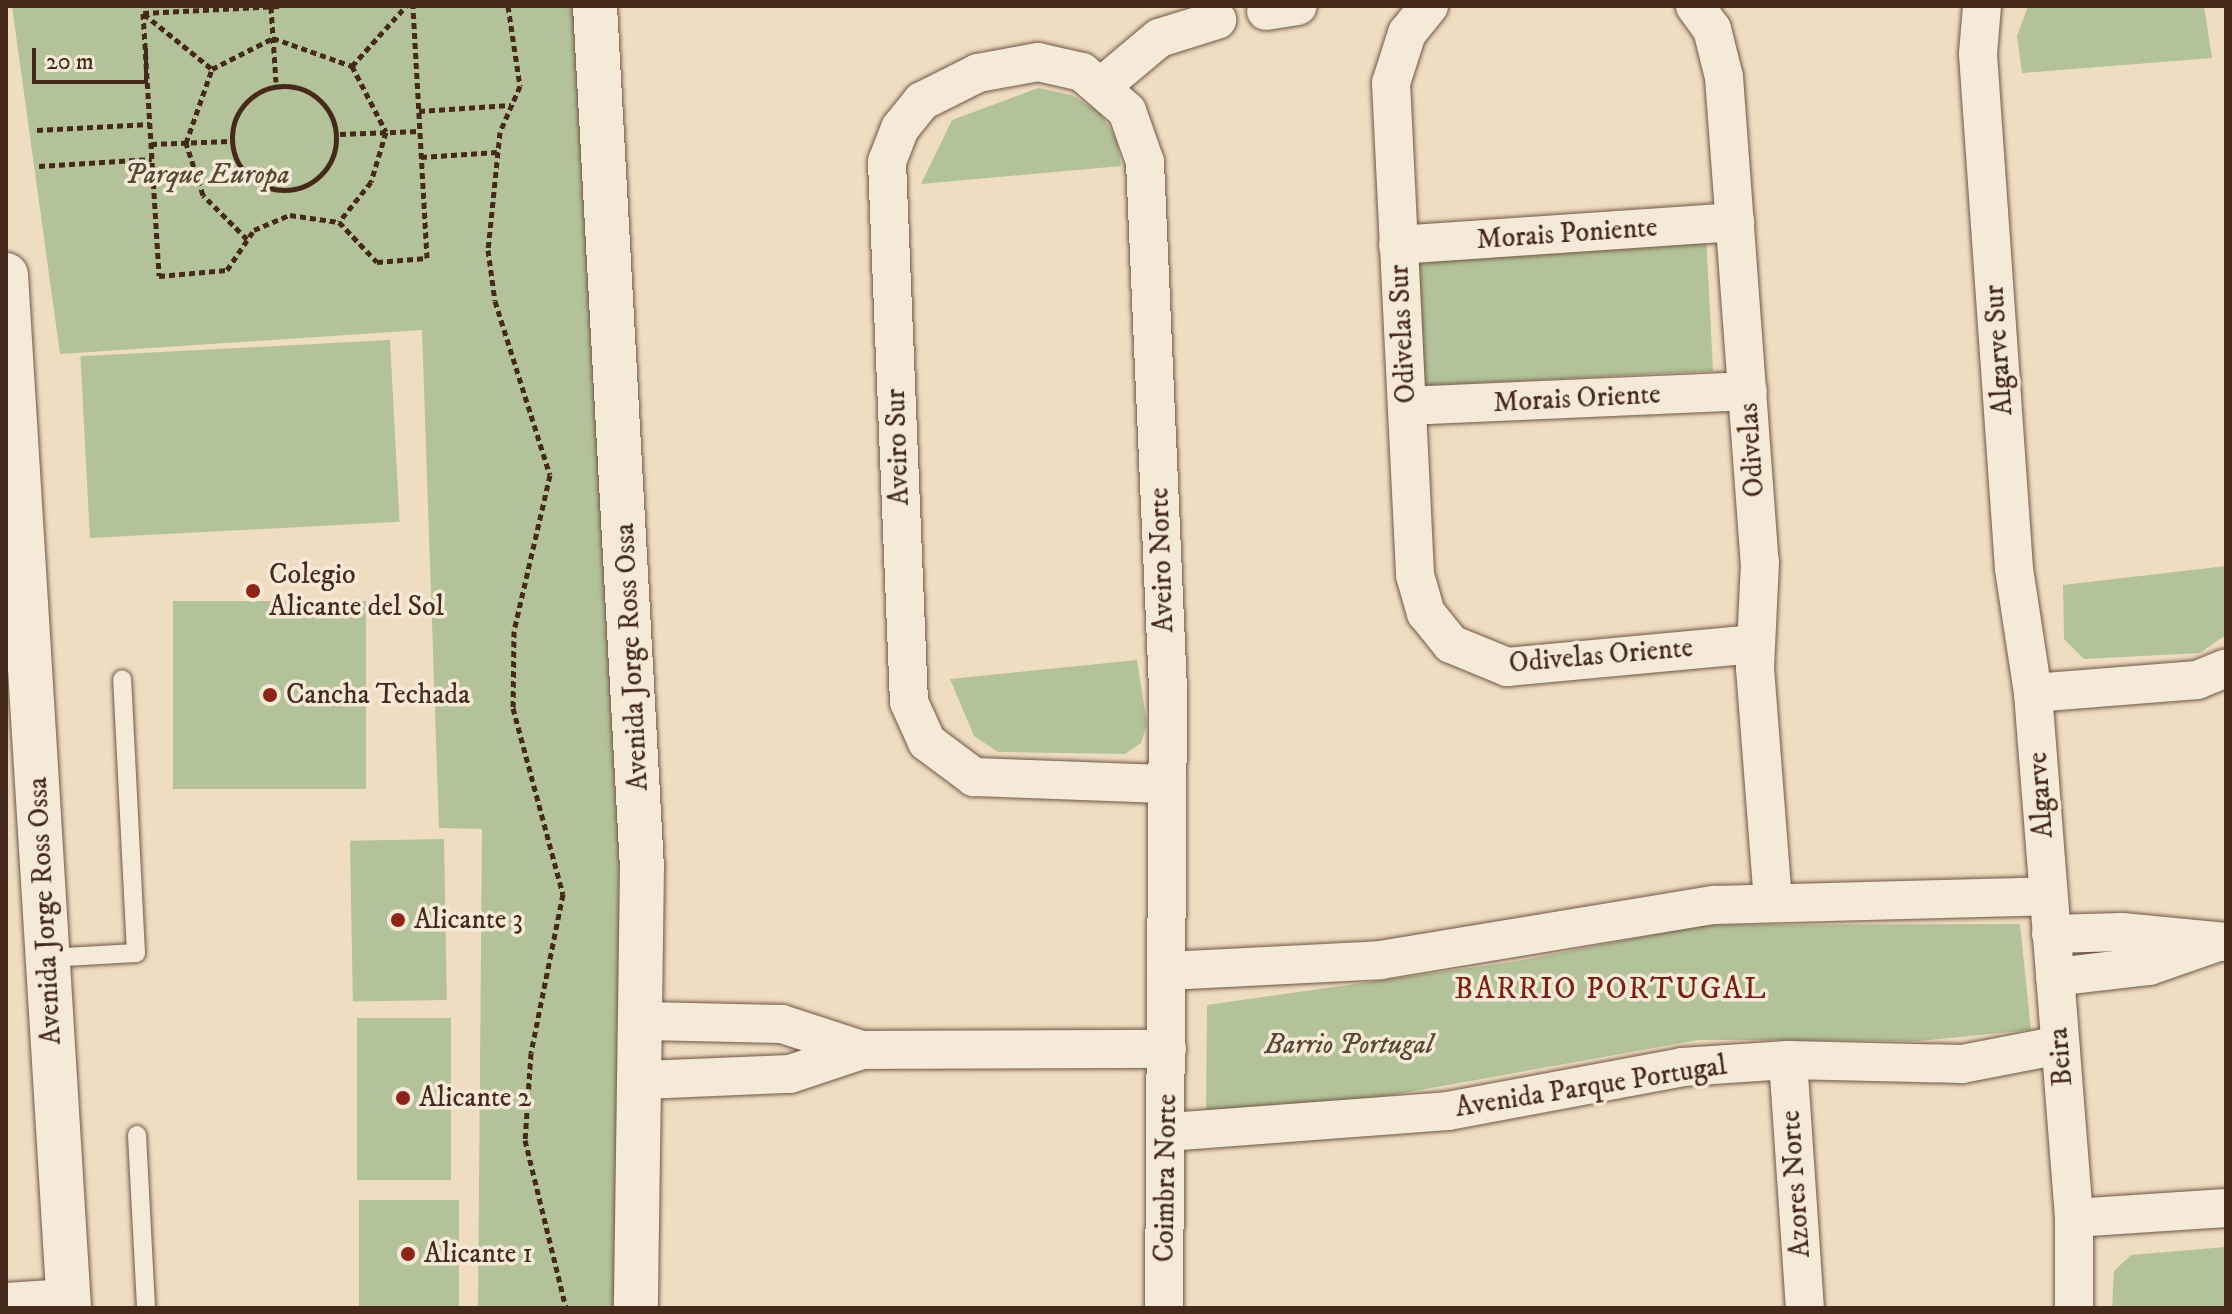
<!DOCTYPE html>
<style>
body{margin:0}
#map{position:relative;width:2232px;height:1314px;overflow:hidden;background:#efddc2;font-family:"IM FELL DW Pica",serif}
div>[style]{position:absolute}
.green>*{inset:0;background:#b3c298;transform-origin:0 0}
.path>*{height:5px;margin-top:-2.5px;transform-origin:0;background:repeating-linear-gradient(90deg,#452a1b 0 6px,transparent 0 10px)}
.path>.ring{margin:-2.5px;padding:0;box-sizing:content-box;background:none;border:5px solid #452a1b;border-radius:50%}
.roads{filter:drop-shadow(0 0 2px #705745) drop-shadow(0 0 2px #705745)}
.service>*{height:18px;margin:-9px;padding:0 9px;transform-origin:9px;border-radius:9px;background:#f5e9d7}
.minor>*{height:38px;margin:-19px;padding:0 19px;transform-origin:19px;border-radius:19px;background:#f5e9d7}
.tertiary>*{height:44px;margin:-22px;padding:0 22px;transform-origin:22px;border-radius:22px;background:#f5e9d7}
.dots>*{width:22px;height:22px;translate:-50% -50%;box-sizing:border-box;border:4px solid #f5e9d7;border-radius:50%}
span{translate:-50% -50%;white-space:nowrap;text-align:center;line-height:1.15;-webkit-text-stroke:7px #f5e9d7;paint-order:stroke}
.park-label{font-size:28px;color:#5b4834;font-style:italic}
.street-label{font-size:28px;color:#452a1b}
.poi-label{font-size:28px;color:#452a1b}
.left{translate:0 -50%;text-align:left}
.neighbourhood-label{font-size:30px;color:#7a1f14;letter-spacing:2px}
.frame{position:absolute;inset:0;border:8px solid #452a1b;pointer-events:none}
.scale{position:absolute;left:32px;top:48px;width:116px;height:36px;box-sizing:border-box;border:4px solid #452a1b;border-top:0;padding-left:10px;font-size:24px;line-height:28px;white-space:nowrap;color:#452a1b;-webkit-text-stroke:6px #f5e9d7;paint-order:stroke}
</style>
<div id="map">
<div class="green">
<div style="clip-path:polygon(12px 6px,574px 6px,619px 852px,624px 1037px,616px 1308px,478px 1308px,482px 829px,439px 828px,422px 330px,60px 354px)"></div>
<div style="clip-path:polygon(2028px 6px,2204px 6px,2212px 58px,2022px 73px,2017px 36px)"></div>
<div style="clip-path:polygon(1038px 88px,1072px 95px,1100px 113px,1117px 140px,1121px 166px,921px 184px,952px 120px)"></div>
<div style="left:1706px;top:236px;width:135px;height:293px;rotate:87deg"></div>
<div style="left:390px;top:340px;width:182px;height:310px;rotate:87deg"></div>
<div style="clip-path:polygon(2226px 566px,2226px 635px,2200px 653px,2084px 659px,2064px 639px,2063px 585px)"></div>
<div style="left:173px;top:601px;width:193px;height:188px"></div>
<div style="clip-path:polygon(1137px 660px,1147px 724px,1141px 743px,1125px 754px,998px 752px,974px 736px,950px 679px)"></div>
<div style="left:444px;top:839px;width:161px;height:94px;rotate:89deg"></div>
<div style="clip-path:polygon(2020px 924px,2031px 1030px,1918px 1041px,1698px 1040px,1353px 1102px,1206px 1111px,1207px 1005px,1512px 962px,1704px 925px)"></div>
<div style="left:357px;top:1018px;width:94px;height:162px"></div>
<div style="left:359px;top:1200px;width:100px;height:108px"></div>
<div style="clip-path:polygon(2226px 1247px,2226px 1308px,2112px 1308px,2114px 1271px,2131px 1255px)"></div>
</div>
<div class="path">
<div style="left:279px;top:6px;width:136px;rotate:177.1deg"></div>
<div style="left:143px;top:13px;width:263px;rotate:86.5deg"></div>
<div style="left:159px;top:276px;width:68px;rotate:-5deg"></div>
<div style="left:227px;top:270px;width:48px;rotate:-56deg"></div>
<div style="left:254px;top:230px;width:39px;rotate:-23deg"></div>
<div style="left:290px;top:215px;width:49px;rotate:8.1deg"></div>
<div style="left:339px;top:222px;width:55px;rotate:46.5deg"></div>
<div style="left:377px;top:262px;width:50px;rotate:-4.6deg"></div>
<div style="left:427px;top:258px;width:252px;rotate:-93.2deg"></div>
<div style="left:508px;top:6px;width:81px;rotate:81.5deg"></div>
<div style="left:520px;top:86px;width:50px;rotate:113.5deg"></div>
<div style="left:500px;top:132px;width:119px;rotate:95.8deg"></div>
<div style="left:488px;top:250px;width:51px;rotate:82.2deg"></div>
<div style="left:495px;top:301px;width:182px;rotate:72.5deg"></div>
<div style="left:550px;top:475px;width:160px;rotate:103deg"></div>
<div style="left:514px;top:631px;width:77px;rotate:90.7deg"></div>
<div style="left:513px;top:708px;width:193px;rotate:75deg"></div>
<div style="left:563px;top:894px;width:162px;rotate:101.4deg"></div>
<div style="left:531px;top:1053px;width:87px;rotate:93.9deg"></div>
<div style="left:525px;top:1140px;width:173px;rotate:76.3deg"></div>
<div style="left:271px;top:7px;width:75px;rotate:86.2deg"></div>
<div style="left:144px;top:14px;width:87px;rotate:39deg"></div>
<div style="left:352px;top:66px;width:81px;rotate:-48deg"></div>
<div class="ring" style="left:232px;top:86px;width:99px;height:99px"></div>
<div style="left:419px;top:111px;width:92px;rotate:-3.7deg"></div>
<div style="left:37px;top:130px;width:113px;rotate:-3deg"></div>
<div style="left:340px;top:134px;width:80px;rotate:-2.1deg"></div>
<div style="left:151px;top:144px;width:79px;rotate:-2.2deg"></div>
<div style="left:421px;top:157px;width:76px;rotate:-3.8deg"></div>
<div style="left:39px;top:166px;width:113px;rotate:-3.5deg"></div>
<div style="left:247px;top:239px;width:62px;rotate:-135deg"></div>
<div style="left:203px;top:195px;width:55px;rotate:-108.1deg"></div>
<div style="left:186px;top:143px;width:78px;rotate:-70.6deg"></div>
<div style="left:212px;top:69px;width:68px;rotate:-26.9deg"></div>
<div style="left:273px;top:38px;width:84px;rotate:19.5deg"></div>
<div style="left:352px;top:66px;width:74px;rotate:62.7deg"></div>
<div style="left:386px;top:132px;width:52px;rotate:106.7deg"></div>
<div style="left:371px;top:182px;width:51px;rotate:128.7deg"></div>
</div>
<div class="roads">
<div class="service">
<div style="left:47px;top:958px;width:89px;rotate:-3.2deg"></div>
<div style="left:136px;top:953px;width:274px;rotate:-92.9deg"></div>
<div style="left:137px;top:1135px;width:173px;rotate:87deg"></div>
</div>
<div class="minor">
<div style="left:1429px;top:6px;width:35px;rotate:129deg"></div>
<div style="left:1407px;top:33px;width:52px;rotate:107.7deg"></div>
<div style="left:1391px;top:83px;width:493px;rotate:87.2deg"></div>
<div style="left:1415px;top:575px;width:40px;rotate:74deg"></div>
<div style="left:1426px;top:613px;width:40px;rotate:51deg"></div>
<div style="left:1451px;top:644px;width:61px;rotate:22.3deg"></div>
<div style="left:1507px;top:667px;width:249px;rotate:-5.3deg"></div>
<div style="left:1695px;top:6px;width:29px;rotate:54deg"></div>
<div style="left:1712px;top:29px;width:49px;rotate:76deg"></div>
<div style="left:1724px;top:77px;width:486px;rotate:85.8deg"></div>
<div style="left:1760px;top:562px;width:106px;rotate:92.7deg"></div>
<div style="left:1755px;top:668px;width:234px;rotate:85.6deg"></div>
<div style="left:1982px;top:6px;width:48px;rotate:94.8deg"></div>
<div style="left:1978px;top:54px;width:516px;rotate:86deg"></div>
<div style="left:2014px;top:569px;width:125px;rotate:81.3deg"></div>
<div style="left:2033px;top:693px;width:527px;rotate:85.53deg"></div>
<div style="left:2074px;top:1218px;width:90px;rotate:90deg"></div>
<div style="left:1266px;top:11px;width:32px;rotate:-9deg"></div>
<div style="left:1103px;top:85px;width:73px;rotate:-40deg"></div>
<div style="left:1159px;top:38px;width:61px;rotate:-17.2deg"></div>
<div style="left:1398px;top:245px;width:338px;rotate:-3.9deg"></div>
<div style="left:1407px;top:406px;width:341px;rotate:-2.5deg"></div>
<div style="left:2033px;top:693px;width:165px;rotate:-4.5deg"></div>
<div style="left:2197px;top:680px;width:31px;rotate:-22deg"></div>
<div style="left:2051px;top:934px;width:71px;rotate:-1.6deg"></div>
<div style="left:2122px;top:932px;width:104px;rotate:5.5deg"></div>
<div style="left:1166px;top:971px;width:215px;rotate:-2.9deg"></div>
<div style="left:1381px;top:960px;width:337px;rotate:-9.4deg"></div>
<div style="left:1713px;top:905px;width:335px;rotate:-1.5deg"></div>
<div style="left:2055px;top:977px;width:95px;rotate:-6.7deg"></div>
<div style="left:2149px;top:966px;width:70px;rotate:-19.2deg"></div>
<div style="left:645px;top:1021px;width:137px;rotate:1.3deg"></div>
<div style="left:782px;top:1024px;width:84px;rotate:18deg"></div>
<div style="left:1788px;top:1060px;width:249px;rotate:86.1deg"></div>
<div style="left:644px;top:1080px;width:146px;rotate:-2.4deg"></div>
<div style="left:790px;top:1074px;width:76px;rotate:-18.4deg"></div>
<div style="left:862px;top:1050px;width:305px;rotate:-0.2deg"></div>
<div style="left:1169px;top:1132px;width:280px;rotate:-4.3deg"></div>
<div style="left:1448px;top:1111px;width:238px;rotate:-10.6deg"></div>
<div style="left:1682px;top:1067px;width:106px;rotate:-3.8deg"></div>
<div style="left:1788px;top:1060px;width:174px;rotate:1.3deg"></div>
<div style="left:1962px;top:1064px;width:100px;rotate:-11deg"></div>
<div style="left:2074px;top:1218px;width:152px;rotate:-3.8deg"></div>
<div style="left:6px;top:1302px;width:62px;rotate:-3.7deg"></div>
<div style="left:1164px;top:1308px;width:619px;rotate:-89.63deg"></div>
<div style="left:1168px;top:689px;width:528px;rotate:-92.5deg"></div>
<div style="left:1145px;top:162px;width:54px;rotate:-109.4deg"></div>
<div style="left:1127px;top:111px;width:60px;rotate:-139.1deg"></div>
<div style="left:1082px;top:72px;width:45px;rotate:-167.2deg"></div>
<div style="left:1038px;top:62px;width:61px;rotate:169.6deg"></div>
<div style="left:978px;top:73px;width:63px;rotate:153.4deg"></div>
<div style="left:922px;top:101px;width:35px;rotate:129deg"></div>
<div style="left:900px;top:128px;width:36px;rotate:111deg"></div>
<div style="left:887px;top:162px;width:540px;rotate:87.67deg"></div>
<div style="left:909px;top:702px;width:44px;rotate:65.8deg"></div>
<div style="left:927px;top:742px;width:59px;rotate:36.7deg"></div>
<div style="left:974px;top:777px;width:190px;rotate:2.1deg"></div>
</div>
<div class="tertiary">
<div style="left:595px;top:6px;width:862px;rotate:86.88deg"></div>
<div style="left:642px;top:867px;width:441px;rotate:90.8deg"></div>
<div style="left:6px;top:275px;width:1035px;rotate:86.51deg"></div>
</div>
</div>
<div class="dots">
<div style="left:253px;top:591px;background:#8f2418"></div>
<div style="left:270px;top:695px;background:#8f2418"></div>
<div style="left:398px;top:920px;background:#8f2418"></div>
<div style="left:403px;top:1098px;background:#8f2418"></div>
<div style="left:408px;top:1254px;background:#8f2418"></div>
</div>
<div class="park-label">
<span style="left:207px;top:175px">Parque Europa</span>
<span style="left:1349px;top:1045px">Barrio Portugal</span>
</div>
<div class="street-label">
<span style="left:1567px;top:234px;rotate:-4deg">Morais Poniente</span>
<span style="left:1403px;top:334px;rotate:-93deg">Odivelas Sur</span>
<span style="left:1999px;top:350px;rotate:-94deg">Algarve Sur</span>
<span style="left:1577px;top:399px;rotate:-3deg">Morais Oriente</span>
<span style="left:898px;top:447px;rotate:-92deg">Aveiro Sur</span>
<span style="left:1752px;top:450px;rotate:-94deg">Odivelas</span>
<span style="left:1162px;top:560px;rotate:-92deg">Aveiro Norte</span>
<span style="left:1601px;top:656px;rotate:-5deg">Odivelas Oriente</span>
<span style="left:632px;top:657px;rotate:-93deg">Avenida Jorge Ross Ossa</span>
<span style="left:2041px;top:795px;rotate:-94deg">Algarve</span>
<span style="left:45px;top:911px;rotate:-93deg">Avenida Jorge Ross Ossa</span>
<span style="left:2061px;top:1057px;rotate:-95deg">Beira</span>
<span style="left:1591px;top:1087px;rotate:-9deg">Avenida Parque Portugal</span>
<span style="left:1166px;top:1178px;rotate:-89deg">Coimbra Norte</span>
<span style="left:1796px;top:1184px;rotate:-94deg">Azores Norte</span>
</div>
<div class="poi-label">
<span class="left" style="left:269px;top:591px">Colegio<br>Alicante del Sol</span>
<span class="left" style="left:286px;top:695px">Cancha Techada</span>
<span class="left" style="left:414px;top:920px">Alicante 3</span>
<span class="left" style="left:419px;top:1098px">Alicante 2</span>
<span class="left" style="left:424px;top:1254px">Alicante 1</span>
</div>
<div class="neighbourhood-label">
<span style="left:1611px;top:990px">BARRIO PORTUGAL</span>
</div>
<div class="frame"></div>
<div class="scale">20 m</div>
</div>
